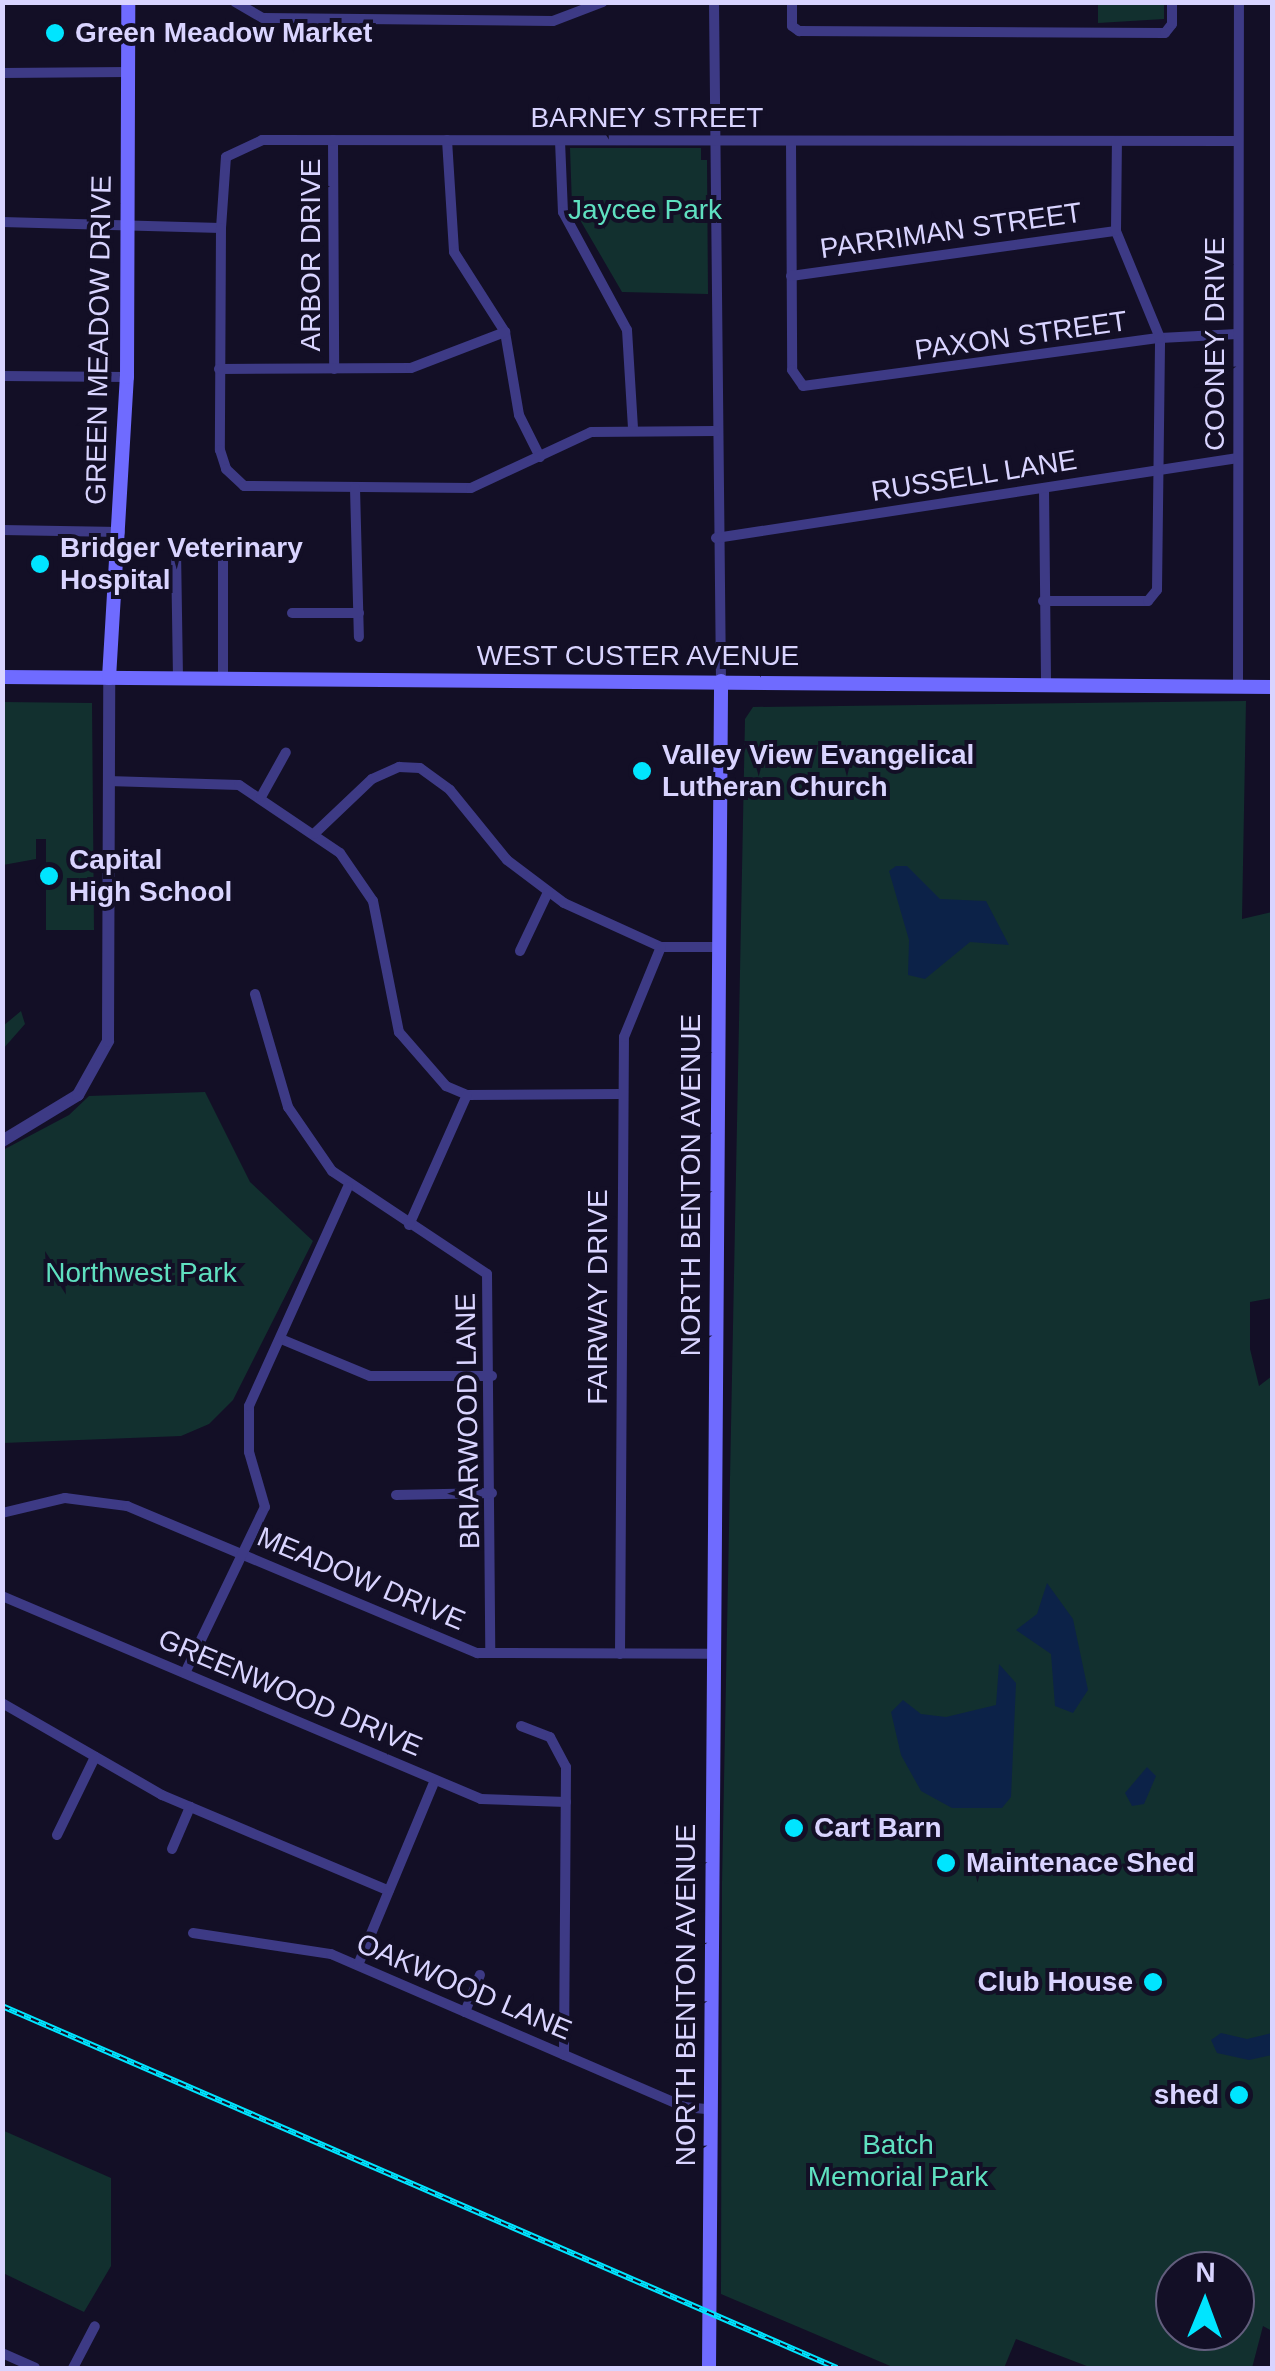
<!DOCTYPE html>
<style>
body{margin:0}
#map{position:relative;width:1275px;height:2371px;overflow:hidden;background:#130f26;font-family:Helvetica,sans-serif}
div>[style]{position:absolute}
.green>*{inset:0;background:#12302f}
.water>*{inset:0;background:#0c2248}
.minor>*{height:10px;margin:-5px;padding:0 5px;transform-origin:5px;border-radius:5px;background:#3d3a85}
.tertiary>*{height:12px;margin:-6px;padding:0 6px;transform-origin:6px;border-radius:6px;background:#3d3a85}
.secondary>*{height:14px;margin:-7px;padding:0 7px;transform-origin:7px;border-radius:7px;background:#6f6bff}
.rail>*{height:6px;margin-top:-3px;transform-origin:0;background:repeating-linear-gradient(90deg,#130f26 0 8px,#00e5ff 0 16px);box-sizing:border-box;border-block:2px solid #00e5ff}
.dots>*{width:28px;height:28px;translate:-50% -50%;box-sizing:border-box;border:5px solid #130f26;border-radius:50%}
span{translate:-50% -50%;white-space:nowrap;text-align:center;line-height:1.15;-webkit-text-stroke:8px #130f26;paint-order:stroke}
.poi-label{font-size:28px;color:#d9d4ff;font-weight:700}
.left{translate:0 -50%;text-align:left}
.right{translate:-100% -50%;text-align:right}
.street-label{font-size:28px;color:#d9d4ff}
.park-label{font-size:28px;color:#5fe0c0}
.frame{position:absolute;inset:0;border:5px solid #d9d4ff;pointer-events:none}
.north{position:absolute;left:1155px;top:2251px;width:100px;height:100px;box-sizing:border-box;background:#130f26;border:2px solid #625e7d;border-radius:50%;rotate:1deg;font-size:28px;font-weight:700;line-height:40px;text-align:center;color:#d9d4ff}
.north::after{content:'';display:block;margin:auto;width:35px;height:45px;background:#00e5ff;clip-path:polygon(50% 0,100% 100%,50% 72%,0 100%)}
</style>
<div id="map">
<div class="green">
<div style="clip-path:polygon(1098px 3px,1164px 3px,1164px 19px,1098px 23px)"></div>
<div style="clip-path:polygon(570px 148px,701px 148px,701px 160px,707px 160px,708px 294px,622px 292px,572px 206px)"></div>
<div style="clip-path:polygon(evenodd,1246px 701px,1242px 919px,1272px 912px,1272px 1298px,1250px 1302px,1250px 1349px,1259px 1386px,1272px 1376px,1272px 2331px,1263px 2326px,1252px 2368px,1092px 2368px,1016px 2339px,1004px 2368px,895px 2368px,721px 2294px,722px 1883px,745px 719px,753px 707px,1246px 701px,1175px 2271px,1235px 2271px,1235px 2331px,1175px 2331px,1175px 2271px)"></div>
<div style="clip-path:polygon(3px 702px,92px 703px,94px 930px,46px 930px,46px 839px,36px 839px,36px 859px,3px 865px)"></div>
<div style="clip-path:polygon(21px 1011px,25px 1024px,3px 1049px,3px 1026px)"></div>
<div style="clip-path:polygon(205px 1092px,250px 1182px,313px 1241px,233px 1400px,209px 1424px,181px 1436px,3px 1443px,3px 1150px,69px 1115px,89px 1096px)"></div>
<div style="clip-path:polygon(2px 2130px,111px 2178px,111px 2266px,84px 2312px,3px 2273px)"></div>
</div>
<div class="water">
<div style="clip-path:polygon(896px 866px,907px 866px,940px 899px,986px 901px,1009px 945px,970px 942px,925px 979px,908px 975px,909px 940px,889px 871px)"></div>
<div style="clip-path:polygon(1047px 1583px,1073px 1619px,1088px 1690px,1073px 1713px,1055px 1706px,1051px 1654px,1016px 1630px,1037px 1614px)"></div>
<div style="clip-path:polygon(999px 1664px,1016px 1683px,1011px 1797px,1002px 1808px,952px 1808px,921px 1791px,901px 1755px,891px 1712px,903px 1700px,921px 1714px,946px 1717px,996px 1705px)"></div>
<div style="clip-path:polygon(1147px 1767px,1156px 1776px,1144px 1804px,1132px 1806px,1125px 1793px)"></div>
<div style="clip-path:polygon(1221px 2033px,1247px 2039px,1272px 2033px,1272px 2055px,1249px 2060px,1217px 2053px,1211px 2040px)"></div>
</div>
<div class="minor">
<div style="left:235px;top:2px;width:32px;rotate:30deg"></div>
<div style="left:263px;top:18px;width:290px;rotate:0.6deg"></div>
<div style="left:553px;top:21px;width:53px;rotate:-20.8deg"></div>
<div style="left:714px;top:2px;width:679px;rotate:89.41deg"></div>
<div style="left:792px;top:2px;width:24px;rotate:90deg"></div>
<div style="left:792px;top:26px;width:9px;rotate:36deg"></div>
<div style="left:799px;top:31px;width:366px;rotate:0.3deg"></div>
<div style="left:1165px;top:33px;width:11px;rotate:-52deg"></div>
<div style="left:1172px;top:24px;width:22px;rotate:-90deg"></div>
<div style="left:2px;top:73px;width:126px;rotate:-0.5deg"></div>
<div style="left:333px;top:140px;width:229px;rotate:89.7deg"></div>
<div style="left:447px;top:140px;width:112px;rotate:86.4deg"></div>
<div style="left:454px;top:252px;width:95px;rotate:57.5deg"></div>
<div style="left:505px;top:332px;width:84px;rotate:80.4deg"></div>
<div style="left:519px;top:415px;width:47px;rotate:63.4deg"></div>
<div style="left:560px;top:141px;width:71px;rotate:87.6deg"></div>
<div style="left:563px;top:212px;width:134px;rotate:61.5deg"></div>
<div style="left:627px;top:330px;width:99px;rotate:86.5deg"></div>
<div style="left:791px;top:141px;width:229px;rotate:89.7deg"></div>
<div style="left:792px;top:370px;width:19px;rotate:55deg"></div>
<div style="left:803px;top:386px;width:360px;rotate:-7.7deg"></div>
<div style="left:1160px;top:338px;width:77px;rotate:-3deg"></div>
<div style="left:2px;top:222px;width:219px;rotate:1.6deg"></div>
<div style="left:221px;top:228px;width:71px;rotate:-86deg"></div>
<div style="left:226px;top:157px;width:40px;rotate:-25deg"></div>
<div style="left:262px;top:140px;width:976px;rotate:0.06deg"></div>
<div style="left:221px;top:228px;width:222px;rotate:90.3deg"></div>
<div style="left:220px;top:450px;width:20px;rotate:72deg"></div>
<div style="left:226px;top:469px;width:25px;rotate:43deg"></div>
<div style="left:244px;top:486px;width:227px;rotate:0.5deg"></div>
<div style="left:471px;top:488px;width:132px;rotate:-25deg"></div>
<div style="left:591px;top:432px;width:124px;rotate:-0.5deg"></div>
<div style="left:791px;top:276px;width:328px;rotate:-7.9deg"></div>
<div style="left:219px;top:369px;width:192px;rotate:-0.3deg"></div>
<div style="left:411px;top:368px;width:101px;rotate:-21deg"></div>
<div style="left:2px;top:376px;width:125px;rotate:0.5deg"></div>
<div style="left:355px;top:488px;width:149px;rotate:88.5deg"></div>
<div style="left:1044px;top:488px;width:197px;rotate:89.4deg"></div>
<div style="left:2px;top:530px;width:118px;rotate:1deg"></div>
<div style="left:716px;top:538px;width:528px;rotate:-8.71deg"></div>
<div style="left:176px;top:550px;width:128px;rotate:89.1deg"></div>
<div style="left:1043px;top:601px;width:105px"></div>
<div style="left:1148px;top:601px;width:14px;rotate:-51deg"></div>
<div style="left:1157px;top:590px;width:252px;rotate:-89.3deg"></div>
<div style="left:1160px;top:338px;width:116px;rotate:-112.4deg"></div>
<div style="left:1116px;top:231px;width:90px;rotate:-89.4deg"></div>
<div style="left:292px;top:613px;width:67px"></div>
<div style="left:223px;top:678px;width:124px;rotate:-90deg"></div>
<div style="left:1238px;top:686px;width:684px;rotate:-89.92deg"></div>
<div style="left:108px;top:781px;width:131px;rotate:1.7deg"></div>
<div style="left:239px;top:785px;width:122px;rotate:34deg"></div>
<div style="left:340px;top:853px;width:58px;rotate:55.5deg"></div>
<div style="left:373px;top:901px;width:134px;rotate:78.8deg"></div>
<div style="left:399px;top:1032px;width:72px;rotate:49deg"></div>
<div style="left:446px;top:1086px;width:23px;rotate:23deg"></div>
<div style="left:467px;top:1095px;width:154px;rotate:-0.4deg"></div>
<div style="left:261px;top:797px;width:51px;rotate:-60.9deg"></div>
<div style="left:314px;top:834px;width:80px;rotate:-43.5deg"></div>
<div style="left:372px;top:779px;width:30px;rotate:-24deg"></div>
<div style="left:399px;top:767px;width:21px;rotate:3deg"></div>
<div style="left:420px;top:768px;width:37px;rotate:36deg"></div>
<div style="left:450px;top:790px;width:90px;rotate:50.8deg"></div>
<div style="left:507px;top:860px;width:71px;rotate:37deg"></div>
<div style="left:564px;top:903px;width:107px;rotate:24.4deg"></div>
<div style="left:661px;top:947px;width:56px"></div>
<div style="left:520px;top:951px;width:65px;rotate:-64.6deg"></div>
<div style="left:255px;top:994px;width:118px;rotate:73.7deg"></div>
<div style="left:288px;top:1107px;width:78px;rotate:55.5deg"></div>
<div style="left:332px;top:1171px;width:186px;rotate:33.6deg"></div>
<div style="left:487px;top:1274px;width:379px;rotate:89.5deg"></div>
<div style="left:409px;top:1225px;width:142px;rotate:-66deg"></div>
<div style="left:281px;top:1339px;width:96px;rotate:22.6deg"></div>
<div style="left:370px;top:1376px;width:122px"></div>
<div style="left:396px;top:1495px;width:96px;rotate:-1.2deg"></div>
<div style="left:2px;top:1513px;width:65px;rotate:-13.4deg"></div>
<div style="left:65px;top:1498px;width:63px;rotate:7.4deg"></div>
<div style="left:127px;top:1506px;width:380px;rotate:22.8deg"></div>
<div style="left:477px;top:1653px;width:236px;rotate:0.2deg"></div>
<div style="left:2px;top:1596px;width:520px;rotate:22.97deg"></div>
<div style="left:481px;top:1799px;width:85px;rotate:2deg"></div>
<div style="left:620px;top:1654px;width:617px;rotate:-89.63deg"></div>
<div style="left:624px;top:1037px;width:97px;rotate:-67.7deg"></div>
<div style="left:185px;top:1673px;width:184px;rotate:-64.3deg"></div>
<div style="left:265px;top:1507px;width:57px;rotate:-106.2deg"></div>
<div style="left:249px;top:1452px;width:46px;rotate:-90deg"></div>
<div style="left:249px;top:1406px;width:240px;rotate:-65.7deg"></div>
<div style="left:2px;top:1703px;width:185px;rotate:29.9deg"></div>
<div style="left:162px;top:1795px;width:246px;rotate:22.9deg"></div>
<div style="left:521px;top:1726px;width:31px;rotate:21deg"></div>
<div style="left:550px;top:1737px;width:34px;rotate:62deg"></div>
<div style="left:566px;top:1767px;width:288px;rotate:90.4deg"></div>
<div style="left:57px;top:1835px;width:87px;rotate:-64deg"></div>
<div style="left:172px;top:1849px;width:46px;rotate:-66.8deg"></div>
<div style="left:193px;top:1933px;width:140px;rotate:8.7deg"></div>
<div style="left:331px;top:1954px;width:385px;rotate:23.4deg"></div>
<div style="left:684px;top:2107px;width:25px;rotate:5deg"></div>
<div style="left:358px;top:1965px;width:200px;rotate:-67.4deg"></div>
<div style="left:465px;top:2012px;width:40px;rotate:-68deg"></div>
<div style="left:2px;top:2353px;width:36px;rotate:24deg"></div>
<div style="left:73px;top:2368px;width:47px;rotate:-62.4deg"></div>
</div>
<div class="tertiary">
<div style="left:2px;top:1141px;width:89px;rotate:-31.2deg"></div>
<div style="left:78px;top:1095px;width:62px;rotate:-60.9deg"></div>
<div style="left:108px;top:1041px;width:363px;rotate:-89.8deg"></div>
</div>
<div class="secondary">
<div style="left:2px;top:677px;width:1270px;rotate:0.45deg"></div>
<div style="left:109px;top:678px;width:302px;rotate:-86.6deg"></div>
<div style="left:127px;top:377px;width:375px;rotate:-89.8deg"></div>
<div style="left:709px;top:2368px;width:1687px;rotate:-89.59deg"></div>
</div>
<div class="rail">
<div style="left:2px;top:2006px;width:910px;rotate:23.44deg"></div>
</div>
<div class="dots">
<div style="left:55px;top:33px;background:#00e5ff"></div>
<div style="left:40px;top:564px;background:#00e5ff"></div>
<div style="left:642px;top:771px;background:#00e5ff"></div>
<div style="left:49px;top:876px;background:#00e5ff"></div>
<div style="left:794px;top:1828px;background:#00e5ff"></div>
<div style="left:946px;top:1863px;background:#00e5ff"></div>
<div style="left:1153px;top:1982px;background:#00e5ff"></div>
<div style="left:1239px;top:2095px;background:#00e5ff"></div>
</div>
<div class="poi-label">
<span class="left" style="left:75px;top:33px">Green Meadow Market</span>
<span class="left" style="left:60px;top:564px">Bridger Veterinary<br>Hospital</span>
<span class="left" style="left:662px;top:771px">Valley View Evangelical<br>Lutheran Church</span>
<span class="left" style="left:69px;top:876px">Capital<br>High School</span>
<span class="left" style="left:814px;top:1828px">Cart Barn</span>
<span class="left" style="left:966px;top:1863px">Maintenace Shed</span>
<span class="right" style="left:1133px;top:1982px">Club House</span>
<span class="right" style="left:1219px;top:2095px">shed</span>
</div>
<div class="street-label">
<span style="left:647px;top:118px">BARNEY STREET</span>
<span style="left:951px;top:231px;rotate:-8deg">PARRIMAN STREET</span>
<span style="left:311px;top:255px;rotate:-90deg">ARBOR DRIVE</span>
<span style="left:1021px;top:336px;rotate:-8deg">PAXON STREET</span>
<span style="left:99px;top:340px;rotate:-89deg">GREEN MEADOW DRIVE</span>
<span style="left:1215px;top:344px;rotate:-90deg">COONEY DRIVE</span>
<span style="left:974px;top:476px;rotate:-9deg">RUSSELL LANE</span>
<span style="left:638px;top:656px">WEST CUSTER AVENUE</span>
<span style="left:691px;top:1185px;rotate:-90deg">NORTH BENTON AVENUE</span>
<span style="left:598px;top:1297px;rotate:-90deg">FAIRWAY DRIVE</span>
<span style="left:468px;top:1421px;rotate:-91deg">BRIARWOOD LANE</span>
<span style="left:361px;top:1579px;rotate:23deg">MEADOW DRIVE</span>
<span style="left:290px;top:1693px;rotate:23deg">GREENWOOD DRIVE</span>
<span style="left:464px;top:1987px;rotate:23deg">OAKWOOD LANE</span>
<span style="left:686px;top:1995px;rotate:-90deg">NORTH BENTON AVENUE</span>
</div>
<div class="park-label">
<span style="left:645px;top:210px">Jaycee Park</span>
<span style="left:141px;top:1273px">Northwest Park</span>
<span style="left:898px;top:2161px">Batch<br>Memorial Park</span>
</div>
<div class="frame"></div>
<div class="north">N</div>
</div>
